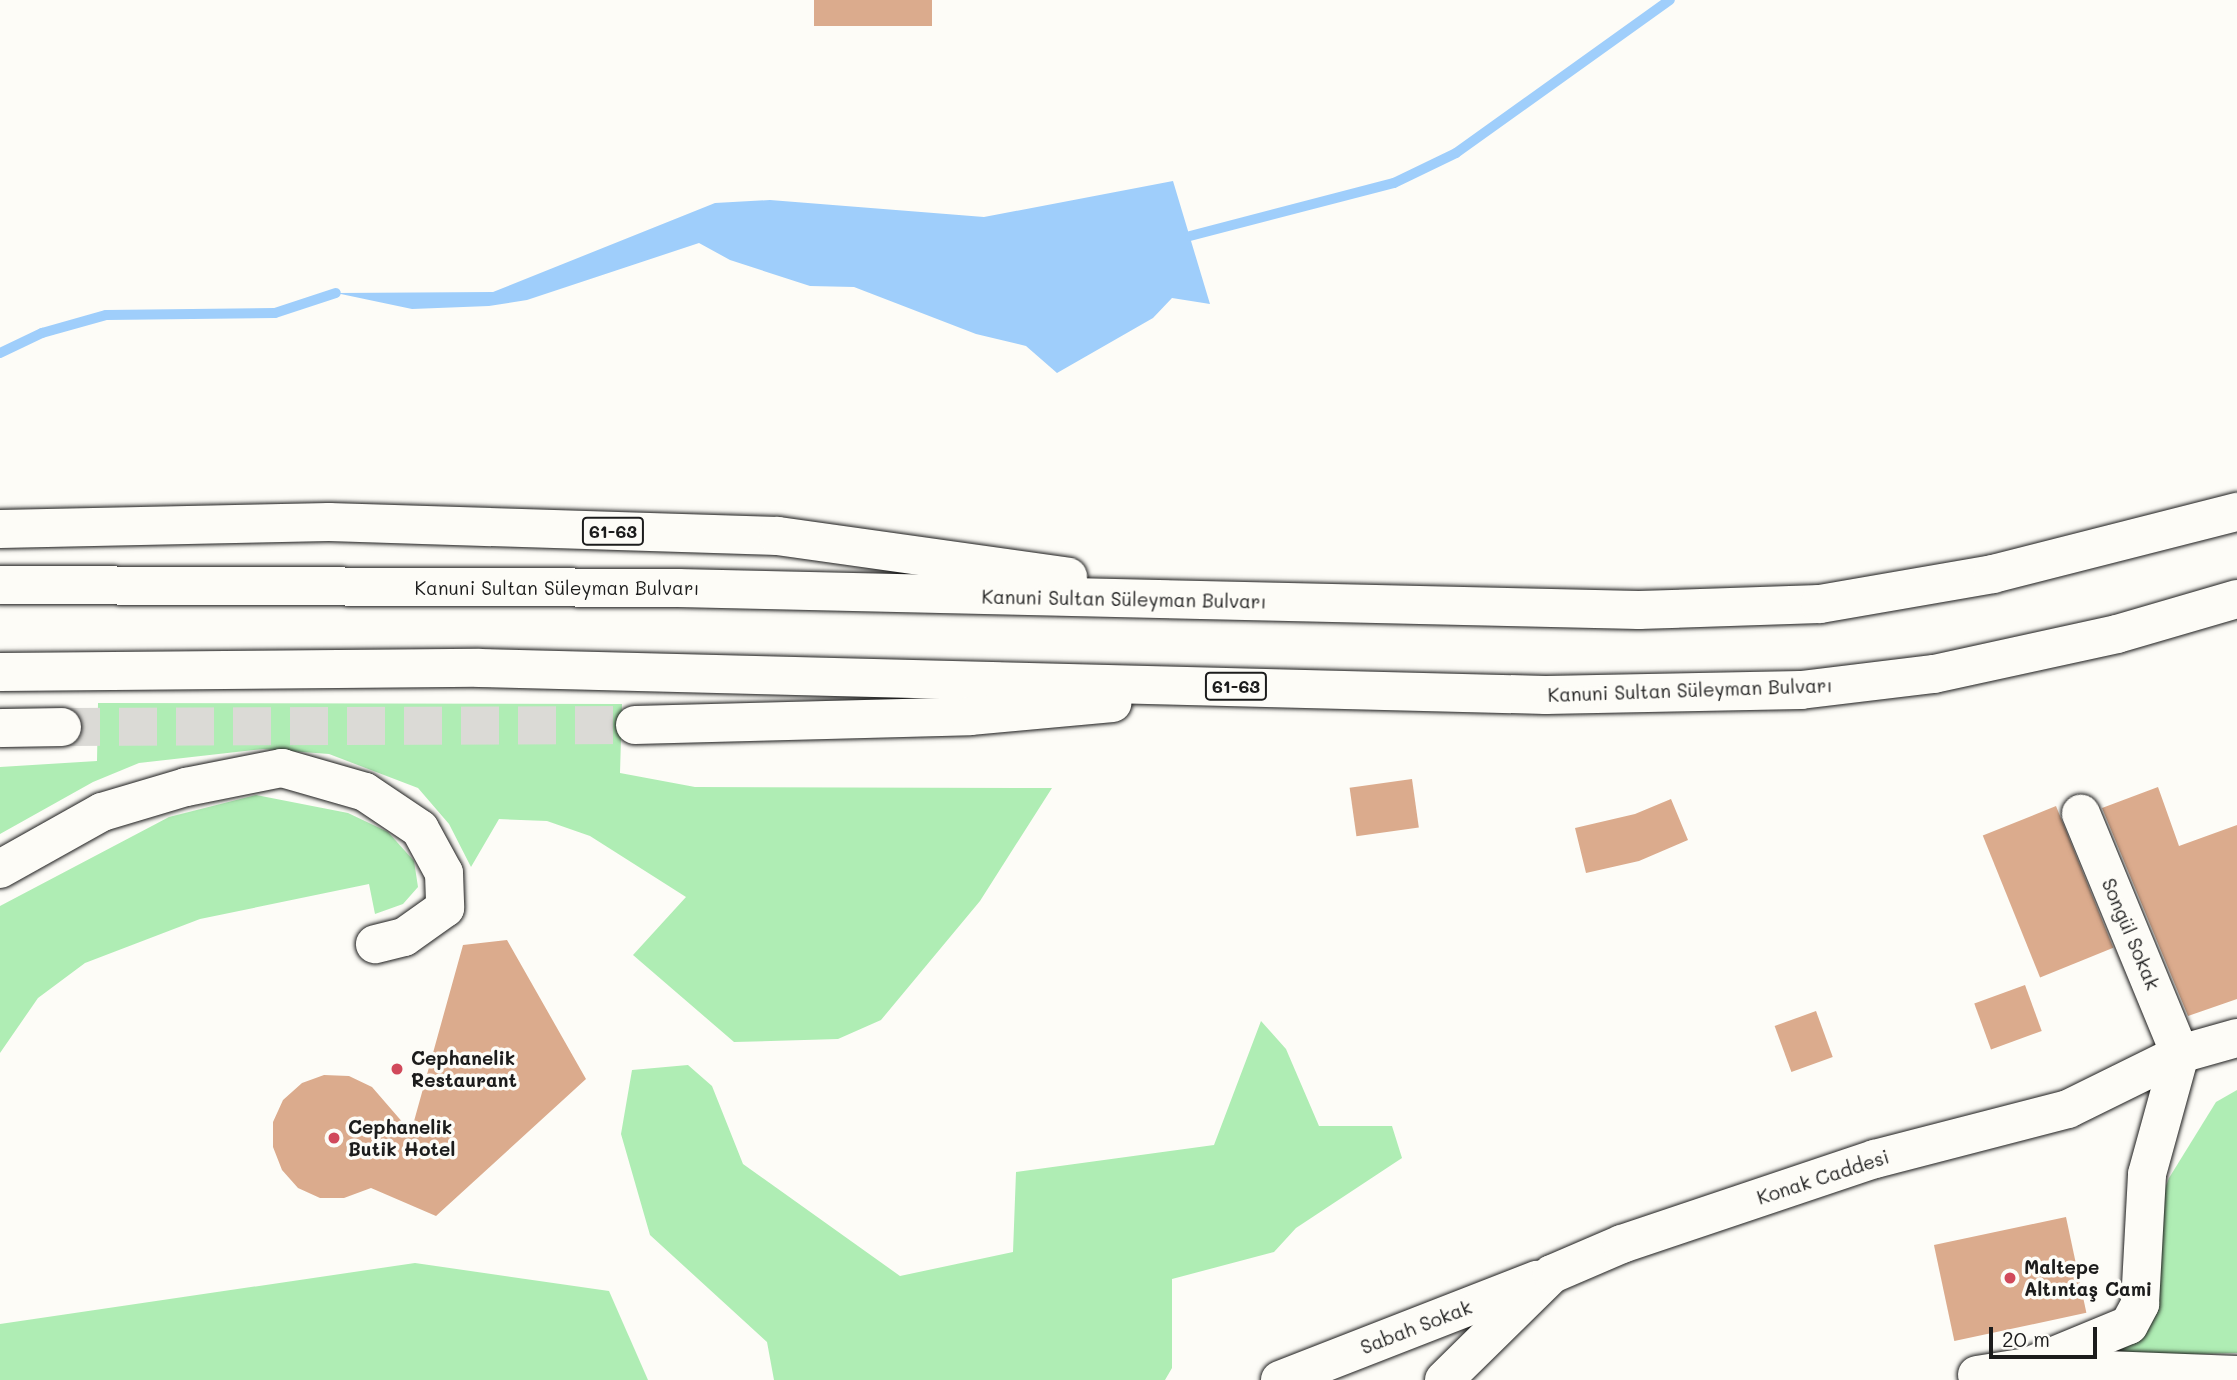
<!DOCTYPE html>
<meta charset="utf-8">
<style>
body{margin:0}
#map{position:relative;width:2237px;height:1380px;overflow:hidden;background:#fdfcf7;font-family:Mali,sans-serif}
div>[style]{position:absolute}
.green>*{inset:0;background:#afedb4}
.water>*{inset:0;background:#9fcefb}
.stream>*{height:10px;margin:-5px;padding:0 5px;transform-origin:5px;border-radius:5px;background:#9fcefb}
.building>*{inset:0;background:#dbab8d;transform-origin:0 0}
.primary-tunnel>*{height:38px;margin-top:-19px;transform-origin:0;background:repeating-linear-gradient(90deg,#dbdad6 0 38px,transparent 0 57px)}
.roads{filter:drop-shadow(0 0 2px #1c1c1c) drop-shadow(0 0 2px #1c1c1c)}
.minor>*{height:38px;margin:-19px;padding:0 19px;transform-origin:19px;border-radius:19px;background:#fdfcf7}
.primary>*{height:38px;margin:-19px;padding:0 19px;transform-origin:19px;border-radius:19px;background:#fdfcf7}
.dots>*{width:19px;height:19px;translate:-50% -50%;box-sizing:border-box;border:4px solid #fdfcf7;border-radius:50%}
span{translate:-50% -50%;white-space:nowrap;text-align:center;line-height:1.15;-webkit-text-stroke:7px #fdfcf7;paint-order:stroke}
.shield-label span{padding:2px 5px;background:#fdfcf7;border:2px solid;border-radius:5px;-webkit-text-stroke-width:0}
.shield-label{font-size:18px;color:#1c1c1c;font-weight:700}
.street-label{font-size:19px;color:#1c1c1c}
.poi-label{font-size:19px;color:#1c1c1c;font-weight:700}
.left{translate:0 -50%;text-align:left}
.scale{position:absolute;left:1989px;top:1327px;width:108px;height:32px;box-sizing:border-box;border:4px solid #1c1c1c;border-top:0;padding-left:9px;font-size:21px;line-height:24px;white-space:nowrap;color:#1c1c1c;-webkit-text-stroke:5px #fdfcf7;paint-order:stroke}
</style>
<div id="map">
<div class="green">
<div style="clip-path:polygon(98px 703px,622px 704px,620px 773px,695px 787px,1052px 788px,980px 901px,881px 1020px,838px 1039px,734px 1042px,633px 955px,686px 897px,590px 836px,547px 821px,499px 819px,471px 867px,449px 824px,418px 788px,329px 754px,263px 749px,139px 763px,93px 782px,0 834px,0 767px,97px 761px)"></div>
<div style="clip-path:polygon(256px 795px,348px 813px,388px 832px,414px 861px,418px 887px,403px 904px,375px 914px,369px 884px,200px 919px,85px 963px,38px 998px,0 1053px,0 906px,169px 817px)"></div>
<div style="clip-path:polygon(1261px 1021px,1286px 1049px,1319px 1126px,1392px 1126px,1402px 1158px,1296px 1228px,1274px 1252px,1172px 1279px,1172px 1368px,1165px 1380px,774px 1380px,767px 1342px,650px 1235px,621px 1134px,632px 1070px,688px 1065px,712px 1086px,743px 1164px,900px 1276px,1013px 1252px,1016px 1172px,1214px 1145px)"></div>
<div style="clip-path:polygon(2237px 1090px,2237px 1353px,2102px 1357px,2169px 1178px,2216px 1102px)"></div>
<div style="clip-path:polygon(415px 1263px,609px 1291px,648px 1380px,0 1380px,0 1324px)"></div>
</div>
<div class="water">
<div style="clip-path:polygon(1173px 181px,1210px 304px,1172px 298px,1153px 318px,1057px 373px,1026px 346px,976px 334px,854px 287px,810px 286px,730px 260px,699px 243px,527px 300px,489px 306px,412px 309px,336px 293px,493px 292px,715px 203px,770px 200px,984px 217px)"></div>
</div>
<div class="stream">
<div style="left:1190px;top:236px;width:211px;rotate:-14.6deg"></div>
<div style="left:1394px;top:183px;width:69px;rotate:-25.8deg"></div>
<div style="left:1456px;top:153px;width:263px;rotate:-35.6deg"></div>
<div style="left:0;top:353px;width:47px;rotate:-25.5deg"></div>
<div style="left:42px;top:333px;width:66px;rotate:-15.7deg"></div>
<div style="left:106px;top:315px;width:169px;rotate:-0.7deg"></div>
<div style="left:275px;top:313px;width:64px;rotate:-18.2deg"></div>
</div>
<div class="building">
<div style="left:814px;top:0;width:118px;height:26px"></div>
<div style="left:1412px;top:779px;width:49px;height:63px;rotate:82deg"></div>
<div style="clip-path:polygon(2158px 787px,2179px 846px,2237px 825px,2237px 999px,2188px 1016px,2102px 808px)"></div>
<div style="clip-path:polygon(1671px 799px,1688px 840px,1639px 861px,1586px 873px,1575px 828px,1635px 814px)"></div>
<div style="left:2056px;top:806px;width:153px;height:79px;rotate:68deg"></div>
<div style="clip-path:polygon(507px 940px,586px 1079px,436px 1216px,371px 1188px,344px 1198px,320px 1198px,298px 1188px,282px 1170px,273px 1147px,273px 1122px,283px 1100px,302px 1083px,324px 1075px,349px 1076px,372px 1087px,411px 1132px,463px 945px)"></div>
<div style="left:2025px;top:985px;width:49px;height:54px;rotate:70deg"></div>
<div style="left:1816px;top:1011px;width:49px;height:44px;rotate:70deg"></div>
<div style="left:2066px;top:1217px;width:98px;height:135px;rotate:78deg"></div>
</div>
<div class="primary-tunnel">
<div style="left:62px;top:727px;width:573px;rotate:-0.2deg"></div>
</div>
<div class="roads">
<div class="minor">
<div style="left:0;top:869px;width:117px;rotate:-29.2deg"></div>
<div style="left:102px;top:812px;width:88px;rotate:-16.6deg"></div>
<div style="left:186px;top:787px;width:98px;rotate:-11.2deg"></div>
<div style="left:282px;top:768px;width:86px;rotate:16.1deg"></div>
<div style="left:365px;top:792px;width:66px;rotate:33.9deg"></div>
<div style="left:420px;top:829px;width:50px;rotate:61.4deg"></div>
<div style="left:444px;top:873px;width:35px;rotate:88deg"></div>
<div style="left:445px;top:908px;width:50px;rotate:144.7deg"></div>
<div style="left:404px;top:937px;width:30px;rotate:166deg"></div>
<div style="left:2027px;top:1367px;width:110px;rotate:-22.4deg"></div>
<div style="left:2129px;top:1325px;width:24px;rotate:-62deg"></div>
<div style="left:2140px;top:1304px;width:130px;rotate:-86.9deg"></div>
<div style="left:2147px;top:1174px;width:124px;rotate:-74.6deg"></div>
<div style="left:2180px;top:1054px;width:260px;rotate:-112.4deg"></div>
<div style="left:1977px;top:1375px;width:51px;rotate:-9.1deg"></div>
<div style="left:2027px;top:1367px;width:210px;rotate:2.2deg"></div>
<div style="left:1280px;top:1380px;width:276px;rotate:-21.3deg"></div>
<div style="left:1444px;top:1380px;width:151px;rotate:-44.5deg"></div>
<div style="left:1552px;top:1274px;width:76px;rotate:-23.2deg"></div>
<div style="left:1622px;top:1244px;width:267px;rotate:-18.6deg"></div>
<div style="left:1875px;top:1159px;width:199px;rotate:-14.5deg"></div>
<div style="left:2068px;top:1109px;width:125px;rotate:-26.2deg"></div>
<div style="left:2180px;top:1054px;width:59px;rotate:-15.7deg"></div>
</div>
<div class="primary">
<div style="left:0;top:529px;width:329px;rotate:-1.2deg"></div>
<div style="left:329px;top:522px;width:449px;rotate:1.8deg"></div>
<div style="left:778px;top:536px;width:293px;rotate:8deg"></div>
<div style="left:0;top:585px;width:678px;rotate:0.25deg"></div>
<div style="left:678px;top:588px;width:961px;rotate:1.31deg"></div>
<div style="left:1639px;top:610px;width:181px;rotate:-1.9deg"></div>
<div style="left:1820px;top:604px;width:176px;rotate:-9.8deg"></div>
<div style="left:1993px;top:574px;width:252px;rotate:-14.3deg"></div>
<div style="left:0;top:672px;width:479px;rotate:-0.5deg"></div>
<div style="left:479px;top:668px;width:1067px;rotate:1.45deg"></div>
<div style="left:1546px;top:695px;width:255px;rotate:-1.1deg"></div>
<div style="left:1801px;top:690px;width:134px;rotate:-6.9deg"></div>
<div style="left:1934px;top:674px;width:187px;rotate:-12.3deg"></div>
<div style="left:2117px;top:634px;width:125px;rotate:-16.3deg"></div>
<div style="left:635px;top:725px;width:335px;rotate:-1.5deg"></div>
<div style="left:970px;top:716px;width:143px;rotate:-5.2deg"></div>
<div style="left:0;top:728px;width:62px;rotate:-0.9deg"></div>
</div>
</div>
<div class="dots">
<div style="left:397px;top:1069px;background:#d1495b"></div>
<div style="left:334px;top:1138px;background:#d1495b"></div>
<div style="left:2010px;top:1278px;background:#d1495b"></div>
</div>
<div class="shield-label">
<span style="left:613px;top:531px">61-63</span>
<span style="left:1236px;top:686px">61-63</span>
</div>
<div class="street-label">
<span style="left:557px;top:588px">Kanuni Sultan Süleyman Bulvarı</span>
<span style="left:1124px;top:599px;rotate:1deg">Kanuni Sultan Süleyman Bulvarı</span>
<span style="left:1690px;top:690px;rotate:-2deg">Kanuni Sultan Süleyman Bulvarı</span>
<span style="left:2131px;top:934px;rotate:67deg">Songül Sokak</span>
<span style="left:1823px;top:1177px;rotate:-18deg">Konak Caddesi</span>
<span style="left:1416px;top:1327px;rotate:-21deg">Sabah Sokak</span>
</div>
<div class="poi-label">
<span class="left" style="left:411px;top:1069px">Cephanelik<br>Restaurant</span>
<span class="left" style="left:348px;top:1138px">Cephanelik<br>Butik Hotel</span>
<span class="left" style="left:2024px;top:1278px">Maltepe<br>Altıntaş Cami</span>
</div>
<div class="scale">20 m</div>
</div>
